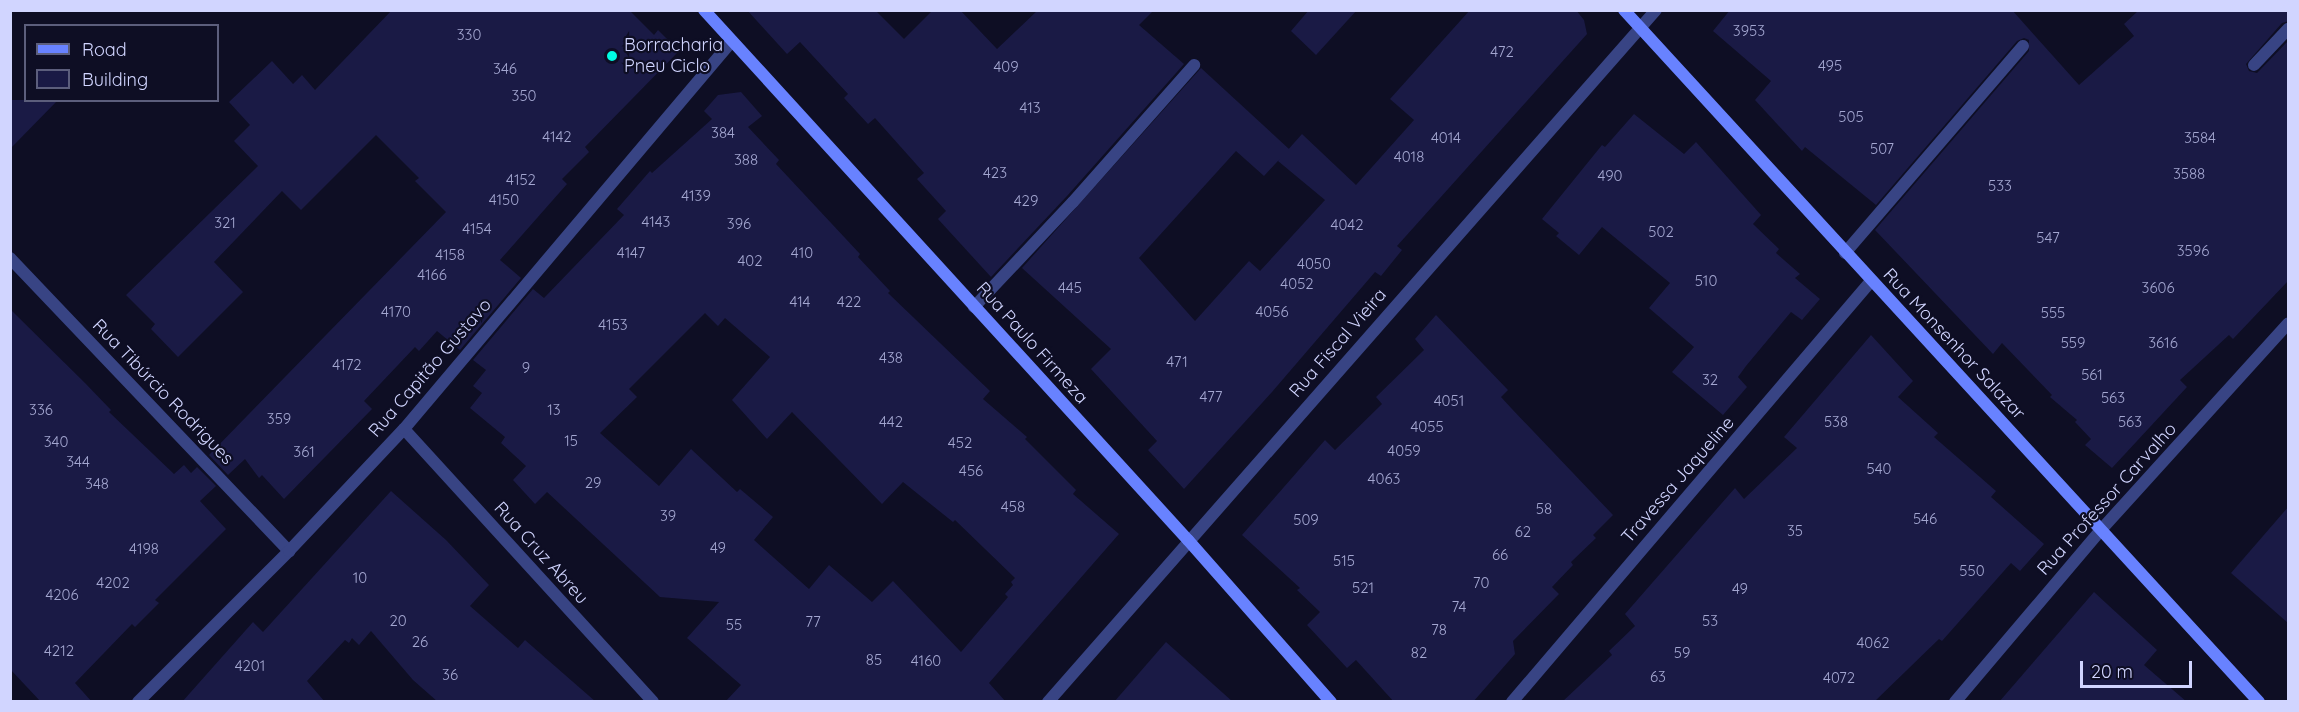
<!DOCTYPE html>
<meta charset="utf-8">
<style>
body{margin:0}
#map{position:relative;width:2299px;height:712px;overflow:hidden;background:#0e0e24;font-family:Quicksand,sans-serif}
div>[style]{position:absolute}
.building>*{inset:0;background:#1a1a45}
.lane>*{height:12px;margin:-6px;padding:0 6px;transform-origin:6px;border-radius:6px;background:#384484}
.street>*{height:12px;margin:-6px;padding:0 6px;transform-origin:6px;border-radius:6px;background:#384484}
.secondary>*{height:12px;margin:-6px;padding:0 6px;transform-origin:6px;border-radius:6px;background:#6882ff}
.dots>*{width:16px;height:16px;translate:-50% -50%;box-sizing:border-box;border:3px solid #0e0e24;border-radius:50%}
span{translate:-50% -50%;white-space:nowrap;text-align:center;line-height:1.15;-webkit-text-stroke:4.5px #0e0e24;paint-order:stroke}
.number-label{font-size:15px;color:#a3a6d0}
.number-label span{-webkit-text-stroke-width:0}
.poi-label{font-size:18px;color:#d1d5ff}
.left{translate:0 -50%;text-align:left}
.street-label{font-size:18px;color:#d1d5ff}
.frame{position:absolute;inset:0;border:12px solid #d1d5ff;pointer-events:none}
.legend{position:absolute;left:24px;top:24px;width:195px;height:78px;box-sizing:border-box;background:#0e0e24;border:2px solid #5c5e7c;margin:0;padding:8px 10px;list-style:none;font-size:18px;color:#d1d5ff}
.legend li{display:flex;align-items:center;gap:12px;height:30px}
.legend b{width:30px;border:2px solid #5c5e7c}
.scale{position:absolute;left:2080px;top:661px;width:112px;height:27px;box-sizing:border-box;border:3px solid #d1d5ff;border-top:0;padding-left:8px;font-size:18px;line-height:21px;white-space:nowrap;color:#d1d5ff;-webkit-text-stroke:4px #0e0e24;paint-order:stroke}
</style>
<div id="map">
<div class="building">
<div style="clip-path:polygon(392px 10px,629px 10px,654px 35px,658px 30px,679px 51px,585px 147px,589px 152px,562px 179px,567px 184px,500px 260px,521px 278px,460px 350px,437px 331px,419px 351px,415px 347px,364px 401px,372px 409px,284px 499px,262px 475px,259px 478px,245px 459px,228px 475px,209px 455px,446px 212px,415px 181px,419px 178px,376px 135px,301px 210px,282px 191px,214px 262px,243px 292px,178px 357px,151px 329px,155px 324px,126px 295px,258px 166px,234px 141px,250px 125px,229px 102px,272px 61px,293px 84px,302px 75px,315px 90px)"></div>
<div style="clip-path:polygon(747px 10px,875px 10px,904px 39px,933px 10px,960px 10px,997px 49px,1038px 10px,1154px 10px,1139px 25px,1184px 64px,1067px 196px,991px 277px,938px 219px,946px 211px,917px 179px,924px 173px,875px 118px,868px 124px,844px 98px,848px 94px,800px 42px,787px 54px)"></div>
<div style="clip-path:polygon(1309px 10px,1357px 10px,1316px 55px,1291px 31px)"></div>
<div style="clip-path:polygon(1470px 10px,1576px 10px,1584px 20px,1587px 34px,1397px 246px,1402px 250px,1381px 276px,1375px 272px,1272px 392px,1184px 489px,1148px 450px,1157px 441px,1091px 369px,1111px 349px,1022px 268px,1201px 68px,1289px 149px,1264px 176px,1236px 151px,1139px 258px,1195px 321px,1249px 261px,1260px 271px,1325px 200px,1278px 161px,1302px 134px,1356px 185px,1414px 120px,1390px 99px)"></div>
<div style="clip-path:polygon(1730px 10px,2012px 10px,2079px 85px,2134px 36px,2124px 24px,2139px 10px,2289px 10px,2289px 21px,2282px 23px,2246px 64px,2249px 71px,2257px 73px,2289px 40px,2289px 280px,2233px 339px,2229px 335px,2180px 380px,2187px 387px,2112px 468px,2085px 445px,2091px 439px,2075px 422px,2077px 420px,2050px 397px,2052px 395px,2002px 343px,1993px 354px,1875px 230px,2029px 51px,2029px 40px,2024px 38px,2017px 41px,1876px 205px,1805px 147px,1802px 151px,1755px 100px,1771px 81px,1713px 31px)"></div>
<div style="clip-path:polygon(evenodd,741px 92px,762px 116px,748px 127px,779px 160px,776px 164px,860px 254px,858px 257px,890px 291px,888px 293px,990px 391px,983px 399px,1027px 437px,1025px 439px,1076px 490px,1073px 494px,1119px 534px,989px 683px,1006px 702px,725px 702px,741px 685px,687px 638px,719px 602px,660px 597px,547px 492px,535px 504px,513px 480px,526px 466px,501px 443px,505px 437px,470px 408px,482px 393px,473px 386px,486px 370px,473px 360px,533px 289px,544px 298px,624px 215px,617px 209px,650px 171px,652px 173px,712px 119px,704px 111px,718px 95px,741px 92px,705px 313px,718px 326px,725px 318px,770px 357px,732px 400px,767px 439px,792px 412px,882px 504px,903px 482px,953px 522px,955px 520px,1015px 578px,1011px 582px,1013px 585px,1005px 594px,1008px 597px,961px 652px,893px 581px,872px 602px,829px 565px,809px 589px,754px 540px,773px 517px,740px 489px,737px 492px,691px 449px,659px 486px,600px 433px,637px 397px,629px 389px,705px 313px)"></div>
<div style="clip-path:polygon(10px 100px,58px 100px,10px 149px)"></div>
<div style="clip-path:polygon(1634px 114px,1684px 154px,1696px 142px,1761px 215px,1753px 224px,1779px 249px,1776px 253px,1800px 274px,1795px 278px,1820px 299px,1802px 320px,1791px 312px,1746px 366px,1738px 377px,1747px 387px,1723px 415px,1672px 372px,1694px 347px,1649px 308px,1670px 283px,1602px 227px,1579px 255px,1556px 236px,1559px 233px,1542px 219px,1602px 145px,1605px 147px)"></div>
<div style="clip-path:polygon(10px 309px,85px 383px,111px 410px,109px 412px,174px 474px,184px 465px,191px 473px,197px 467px,216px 486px,200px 501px,226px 529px,155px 600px,159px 603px,135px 627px,132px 624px,75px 683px,92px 702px,41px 702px,10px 669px)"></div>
<div style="clip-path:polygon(1436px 315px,1508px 390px,1501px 397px,1512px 409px,1613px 515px,1593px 535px,1596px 538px,1571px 562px,1573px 565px,1552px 587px,1559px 594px,1513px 641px,1515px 654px,1473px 702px,1394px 702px,1356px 660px,1347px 668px,1307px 625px,1320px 612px,1297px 590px,1300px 588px,1242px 535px,1325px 440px,1335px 450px,1382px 404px,1376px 397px,1424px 350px,1415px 339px)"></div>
<div style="clip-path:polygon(1871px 335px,1913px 381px,1898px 397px,1938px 433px,1934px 437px,1996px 491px,1991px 497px,2044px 544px,2020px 571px,2011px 563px,1942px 641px,1939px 639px,1874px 702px,1562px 702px,1612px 655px,1609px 651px,1635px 626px,1625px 614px,1735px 488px,1744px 499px,1797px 448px,1784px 437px)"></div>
<div style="clip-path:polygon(391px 491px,446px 540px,489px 585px,470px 606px,518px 648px,525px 640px,596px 702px,438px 702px,413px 680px,371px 631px,359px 645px,352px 638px,349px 643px,345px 640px,307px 681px,325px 702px,182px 702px,253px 622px,263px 632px)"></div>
<div style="clip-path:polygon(2289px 506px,2289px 624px,2231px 573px)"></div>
<div style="clip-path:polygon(2094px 592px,2157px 650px,2144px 665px,2187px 702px,1999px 702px)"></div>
<div style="clip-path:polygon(1166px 642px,1233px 702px,1114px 702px)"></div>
</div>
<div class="lane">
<div style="left:1845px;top:253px;width:273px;rotate:-49.3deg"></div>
<div style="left:974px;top:307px;width:144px;rotate:-46.7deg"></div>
<div style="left:1073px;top:202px;width:183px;rotate:-48.5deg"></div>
</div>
<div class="street">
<div style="left:2254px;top:65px;width:50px;rotate:-46.6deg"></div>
<div style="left:10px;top:258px;width:405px;rotate:46.4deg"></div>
<div style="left:404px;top:429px;width:369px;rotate:47.6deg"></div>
<div style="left:138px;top:702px;width:214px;rotate:-45deg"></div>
<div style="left:289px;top:551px;width:168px;rotate:-46.7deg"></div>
<div style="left:404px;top:429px;width:507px;rotate:-49.8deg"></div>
<div style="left:1048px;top:702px;width:921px;rotate:-48.7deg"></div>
<div style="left:1512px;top:702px;width:553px;rotate:-49.54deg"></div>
<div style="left:1955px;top:702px;width:224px;rotate:-49.7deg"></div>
<div style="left:2100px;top:531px;width:280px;rotate:-47.8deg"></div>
</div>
<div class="secondary">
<div style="left:704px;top:10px;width:718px;rotate:47.6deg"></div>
<div style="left:1188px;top:540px;width:216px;rotate:48.6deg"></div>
<div style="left:1624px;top:10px;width:939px;rotate:47.46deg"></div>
</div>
<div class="dots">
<div style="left:612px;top:56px;background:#00fce3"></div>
</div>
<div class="number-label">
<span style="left:1749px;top:31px">3953</span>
<span style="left:469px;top:35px">330</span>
<span style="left:1502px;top:52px">472</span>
<span style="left:1830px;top:66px">495</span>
<span style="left:1006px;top:67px">409</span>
<span style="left:505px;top:69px">346</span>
<span style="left:524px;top:96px">350</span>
<span style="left:1030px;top:108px">413</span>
<span style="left:1851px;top:117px">505</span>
<span style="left:723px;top:133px">384</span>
<span style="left:557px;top:137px">4142</span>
<span style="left:1446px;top:138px">4014</span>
<span style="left:2200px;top:138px">3584</span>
<span style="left:1882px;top:149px">507</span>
<span style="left:1409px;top:157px">4018</span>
<span style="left:746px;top:160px">388</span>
<span style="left:995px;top:173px">423</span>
<span style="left:2189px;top:174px">3588</span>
<span style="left:1610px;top:176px">490</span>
<span style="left:521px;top:180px">4152</span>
<span style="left:2000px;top:186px">533</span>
<span style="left:696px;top:196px">4139</span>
<span style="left:504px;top:200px">4150</span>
<span style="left:1026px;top:201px">429</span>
<span style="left:656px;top:222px">4143</span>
<span style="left:225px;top:223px">321</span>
<span style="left:739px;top:224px">396</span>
<span style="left:1347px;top:225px">4042</span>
<span style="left:477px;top:229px">4154</span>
<span style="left:1661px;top:232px">502</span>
<span style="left:2048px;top:238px">547</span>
<span style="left:2193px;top:251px">3596</span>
<span style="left:631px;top:253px">4147</span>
<span style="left:802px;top:253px">410</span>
<span style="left:450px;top:255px">4158</span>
<span style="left:750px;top:261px">402</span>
<span style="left:1314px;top:264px">4050</span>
<span style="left:432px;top:275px">4166</span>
<span style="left:1706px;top:281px">510</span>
<span style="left:1297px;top:284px">4052</span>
<span style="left:1070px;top:288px">445</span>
<span style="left:2158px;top:288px">3606</span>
<span style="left:800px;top:302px">414</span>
<span style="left:849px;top:302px">422</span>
<span style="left:396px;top:312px">4170</span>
<span style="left:1272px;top:312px">4056</span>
<span style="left:2053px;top:313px">555</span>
<span style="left:613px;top:325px">4153</span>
<span style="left:2073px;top:343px">559</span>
<span style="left:2163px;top:343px">3616</span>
<span style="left:891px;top:358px">438</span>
<span style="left:1177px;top:362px">471</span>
<span style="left:347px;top:365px">4172</span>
<span style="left:526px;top:368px">9</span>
<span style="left:2092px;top:375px">561</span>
<span style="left:1710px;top:380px">32</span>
<span style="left:1211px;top:397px">477</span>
<span style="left:2113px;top:398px">563</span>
<span style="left:1449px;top:401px">4051</span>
<span style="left:41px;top:410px">336</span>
<span style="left:554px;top:410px">13</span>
<span style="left:279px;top:419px">359</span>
<span style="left:891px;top:422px">442</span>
<span style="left:1836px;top:422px">538</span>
<span style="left:2130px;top:422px">563</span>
<span style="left:1427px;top:427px">4055</span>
<span style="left:571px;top:441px">15</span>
<span style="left:56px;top:442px">340</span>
<span style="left:960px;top:443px">452</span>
<span style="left:1404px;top:451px">4059</span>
<span style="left:304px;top:452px">361</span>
<span style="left:78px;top:462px">344</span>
<span style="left:1879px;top:469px">540</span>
<span style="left:971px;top:471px">456</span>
<span style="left:1384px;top:479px">4063</span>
<span style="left:593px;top:483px">29</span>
<span style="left:97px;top:484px">348</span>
<span style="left:1013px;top:507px">458</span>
<span style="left:1544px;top:509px">58</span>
<span style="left:668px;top:516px">39</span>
<span style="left:1925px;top:519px">546</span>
<span style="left:1306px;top:520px">509</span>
<span style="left:1795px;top:531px">35</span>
<span style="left:1523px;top:532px">62</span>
<span style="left:718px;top:548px">49</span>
<span style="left:144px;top:549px">4198</span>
<span style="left:1500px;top:555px">66</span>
<span style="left:1344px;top:561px">515</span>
<span style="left:1972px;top:571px">550</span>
<span style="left:360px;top:578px">10</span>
<span style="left:113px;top:583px">4202</span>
<span style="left:1481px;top:583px">70</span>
<span style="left:1363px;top:588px">521</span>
<span style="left:1740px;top:589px">49</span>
<span style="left:62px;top:595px">4206</span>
<span style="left:1459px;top:607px">74</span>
<span style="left:398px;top:621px">20</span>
<span style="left:1710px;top:621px">53</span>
<span style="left:813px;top:622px">77</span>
<span style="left:734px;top:625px">55</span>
<span style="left:1439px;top:630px">78</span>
<span style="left:420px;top:642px">26</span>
<span style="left:1873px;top:643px">4062</span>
<span style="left:59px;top:651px">4212</span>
<span style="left:1419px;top:653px">82</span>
<span style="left:1682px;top:653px">59</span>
<span style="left:874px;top:660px">85</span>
<span style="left:926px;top:661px">4160</span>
<span style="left:250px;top:666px">4201</span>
<span style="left:450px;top:675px">36</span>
<span style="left:1658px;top:677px">63</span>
<span style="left:1839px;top:678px">4072</span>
</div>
<div class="poi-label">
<span class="left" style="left:624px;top:56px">Borracharia<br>Pneu Ciclo</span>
</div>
<div class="street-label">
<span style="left:1032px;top:343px;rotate:48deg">Rua Paulo Firmeza</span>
<span style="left:1338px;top:343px;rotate:-49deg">Rua Fiscal Vieira</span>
<span style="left:1954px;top:344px;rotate:47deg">Rua Monsenhor Salazar</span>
<span style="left:430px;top:368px;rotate:-49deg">Rua Capitão Gustavo</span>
<span style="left:163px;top:392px;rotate:46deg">Rua Tibúrcio Rodrigues</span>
<span style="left:1678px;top:480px;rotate:-49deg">Travessa Jaqueline</span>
<span style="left:2107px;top:499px;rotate:-48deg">Rua Professor Carvalho</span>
<span style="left:541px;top:553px;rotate:48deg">Rua Cruz Abreu</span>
</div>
<div class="frame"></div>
<ul class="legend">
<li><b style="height:8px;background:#6882ff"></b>Road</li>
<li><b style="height:16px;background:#1a1a45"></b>Building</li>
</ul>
<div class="scale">20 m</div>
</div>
